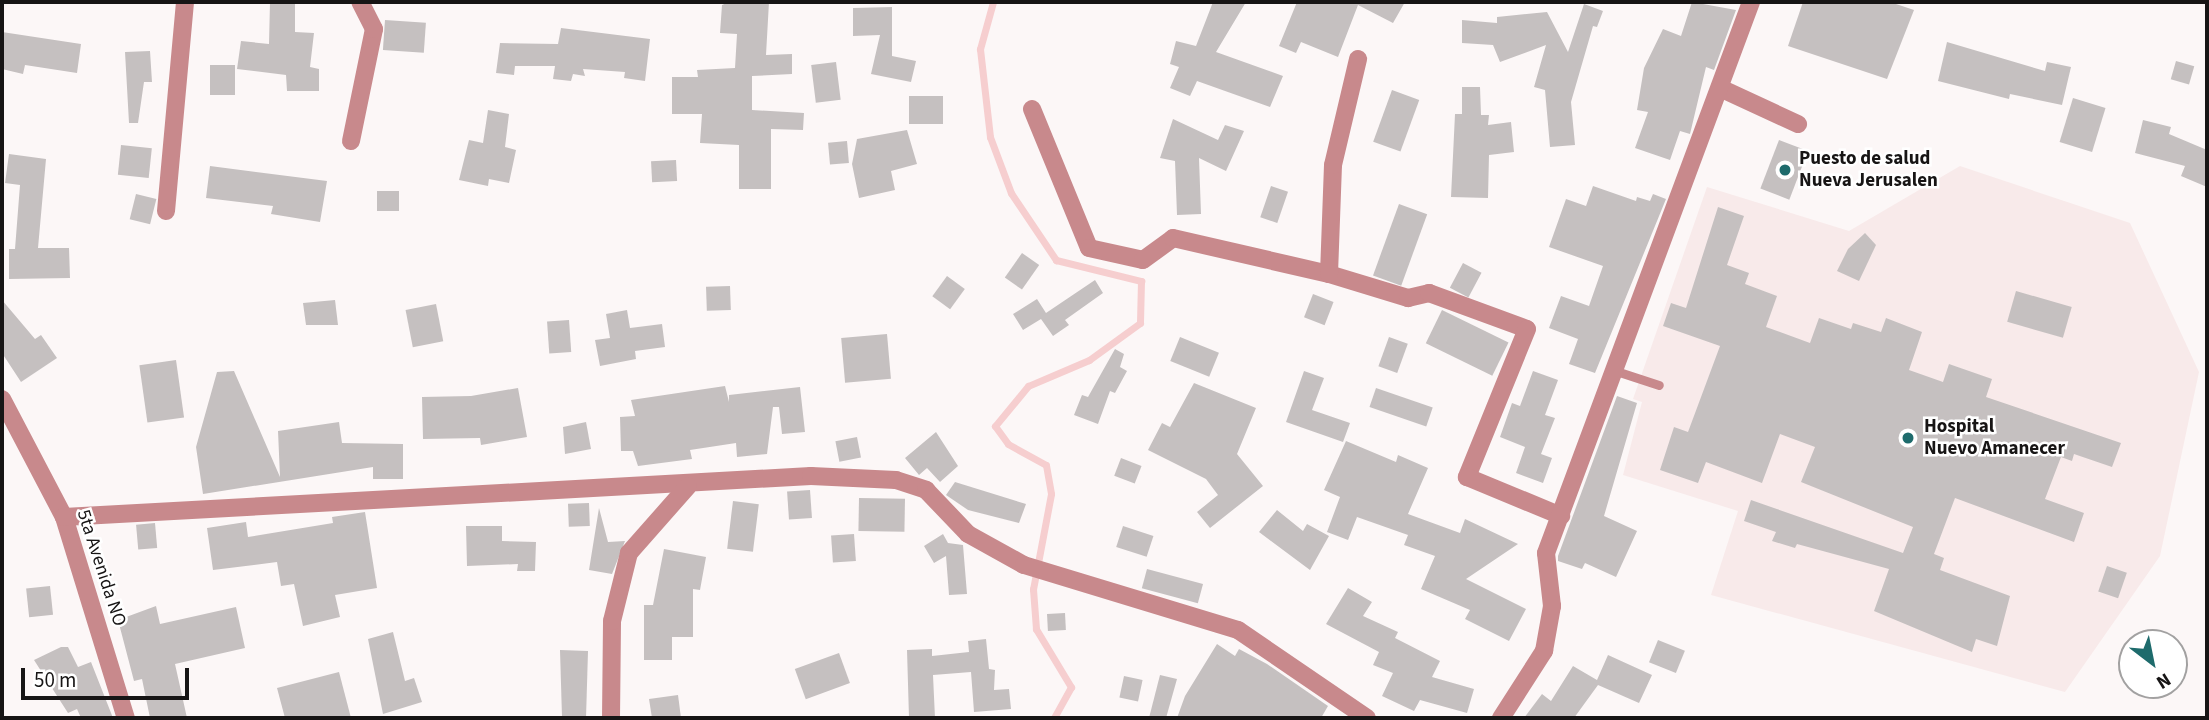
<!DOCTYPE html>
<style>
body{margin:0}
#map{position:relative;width:2209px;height:720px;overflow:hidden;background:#fcf7f7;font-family:"Source Sans 3",sans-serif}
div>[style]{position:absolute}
.built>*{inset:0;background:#f8eaea}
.stream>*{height:7px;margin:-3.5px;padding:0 3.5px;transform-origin:3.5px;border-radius:3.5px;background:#f6cecf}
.building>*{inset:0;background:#c5c0c0;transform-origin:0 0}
.lane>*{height:9px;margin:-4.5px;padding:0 4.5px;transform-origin:4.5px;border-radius:4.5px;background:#c8898c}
.street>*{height:18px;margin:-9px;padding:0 9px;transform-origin:9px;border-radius:9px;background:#c8898c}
.dots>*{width:19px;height:19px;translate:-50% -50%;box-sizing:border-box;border:4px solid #fff;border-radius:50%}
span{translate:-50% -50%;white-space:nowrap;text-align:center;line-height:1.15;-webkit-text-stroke:5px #fff;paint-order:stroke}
.poi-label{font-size:19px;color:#171515;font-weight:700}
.left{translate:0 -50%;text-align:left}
.street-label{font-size:19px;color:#171515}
.frame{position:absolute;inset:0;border:4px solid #171515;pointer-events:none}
.north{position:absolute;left:2118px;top:629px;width:70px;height:70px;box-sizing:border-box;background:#fff;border:2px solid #a2a1a1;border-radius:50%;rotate:148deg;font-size:19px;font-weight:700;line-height:28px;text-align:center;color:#171515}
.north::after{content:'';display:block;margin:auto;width:24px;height:32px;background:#1e6b6c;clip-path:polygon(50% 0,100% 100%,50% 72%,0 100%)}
.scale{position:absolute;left:21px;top:668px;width:168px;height:32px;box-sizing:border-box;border:4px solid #171515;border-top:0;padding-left:9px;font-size:21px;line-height:24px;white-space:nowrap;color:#171515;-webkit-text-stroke:5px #fff;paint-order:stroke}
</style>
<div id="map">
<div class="built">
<div style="clip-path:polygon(1960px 166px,2130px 223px,2199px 372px,2160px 556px,2065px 692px,1711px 595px,1738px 511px,1623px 475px,1642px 402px,1633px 399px,1707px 187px,1849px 231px)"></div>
</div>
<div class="stream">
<div style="left:993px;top:2px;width:49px;rotate:105.5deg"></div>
<div style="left:980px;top:49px;width:89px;rotate:83.5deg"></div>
<div style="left:990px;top:137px;width:60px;rotate:69.4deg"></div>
<div style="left:1011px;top:193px;width:81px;rotate:56.1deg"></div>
<div style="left:1056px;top:260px;width:88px;rotate:13.9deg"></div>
<div style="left:1141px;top:281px;width:42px;rotate:91.4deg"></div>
<div style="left:1140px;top:323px;width:63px;rotate:144deg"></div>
<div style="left:1089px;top:360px;width:66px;rotate:156.9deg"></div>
<div style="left:1028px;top:386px;width:52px;rotate:129.5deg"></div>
<div style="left:995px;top:426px;width:22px;rotate:54deg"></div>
<div style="left:1008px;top:444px;width:43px;rotate:28.9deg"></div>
<div style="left:1046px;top:465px;width:29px;rotate:80deg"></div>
<div style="left:1051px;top:494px;width:97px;rotate:100.7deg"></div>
<div style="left:1033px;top:589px;width:40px;rotate:85.7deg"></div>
<div style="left:1036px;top:629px;width:68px;rotate:58.9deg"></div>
<div style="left:1071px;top:687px;width:35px;rotate:119deg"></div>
</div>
<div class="building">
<div style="clip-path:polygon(270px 2px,295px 2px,295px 32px,314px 33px,310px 67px,319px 69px,319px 91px,287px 91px,286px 75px,237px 69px,241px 41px,269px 44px)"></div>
<div style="clip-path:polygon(729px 2px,769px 2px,766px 55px,792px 54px,792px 74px,752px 76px,752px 110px,804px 113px,803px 130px,771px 129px,771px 189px,739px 189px,739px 145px,700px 143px,702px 114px,672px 114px,672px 77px,698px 77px,697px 70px,735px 68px,737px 34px,720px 33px,722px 5px)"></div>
<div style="clip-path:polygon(1213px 2px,1246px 2px,1216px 52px,1283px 76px,1270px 107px,1197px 81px,1190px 96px,1170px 88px,1179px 67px,1170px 64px,1176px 41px,1196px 46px)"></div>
<div style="clip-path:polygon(1297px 2px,1405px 2px,1393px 23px,1358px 5px,1338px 57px,1301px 42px,1296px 53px,1279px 46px)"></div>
<div style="clip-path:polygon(1692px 2px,1736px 10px,1714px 70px,1706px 67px,1690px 134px,1680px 131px,1670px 160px,1635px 148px,1648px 112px,1637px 110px,1644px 68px,1663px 29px,1681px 36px)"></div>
<div style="clip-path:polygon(1803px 2px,1890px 2px,1914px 10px,1887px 79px,1788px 46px)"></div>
<div style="clip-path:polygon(1584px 4px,1603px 11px,1597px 27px,1593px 26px,1571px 102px,1575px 145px,1550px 147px,1545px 90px,1534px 87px,1546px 45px,1500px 62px,1493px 45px,1462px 43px,1462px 20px,1497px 23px,1497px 17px,1547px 12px,1568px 52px)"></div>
<div style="clip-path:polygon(892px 7px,892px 56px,916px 61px,911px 82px,871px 74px,880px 35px,853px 36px,853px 8px)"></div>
<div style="left:385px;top:20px;width:41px;height:30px;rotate:4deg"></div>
<div style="clip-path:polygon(561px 28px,650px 39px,645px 81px,624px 78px,625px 72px,583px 69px,585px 76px,573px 74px,571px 81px,553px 79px,555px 66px,515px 66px,514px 75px,496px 73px,500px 43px,558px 44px)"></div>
<div style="clip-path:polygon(2px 32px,81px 44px,77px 73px,25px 65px,23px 74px,2px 69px)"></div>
<div style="clip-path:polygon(1947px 42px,2045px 71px,2047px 62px,2071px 67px,2062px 105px,2010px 94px,2009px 99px,1938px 81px)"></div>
<div style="clip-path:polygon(150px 51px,152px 82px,144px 82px,138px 123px,129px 123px,125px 52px)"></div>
<div style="left:2176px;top:61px;width:19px;height:19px;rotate:16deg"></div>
<div style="left:836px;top:62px;width:38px;height:25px;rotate:83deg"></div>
<div style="left:210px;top:65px;width:25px;height:30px"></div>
<div style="clip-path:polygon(1462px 87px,1480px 87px,1481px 115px,1489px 115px,1488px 125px,1511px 122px,1514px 152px,1489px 155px,1488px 198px,1451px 197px,1455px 114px,1462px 114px)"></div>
<div style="left:1392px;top:90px;width:29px;height:55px;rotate:20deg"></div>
<div style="left:909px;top:96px;width:34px;height:28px"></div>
<div style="left:2073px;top:98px;width:34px;height:46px;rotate:17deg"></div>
<div style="clip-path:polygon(488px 110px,509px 114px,505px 147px,516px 150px,509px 183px,489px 179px,488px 186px,459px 180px,469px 140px,483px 143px)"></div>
<div style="clip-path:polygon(1173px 119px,1218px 140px,1225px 125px,1244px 131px,1226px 171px,1199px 158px,1201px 214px,1177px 215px,1175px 161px,1160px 158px)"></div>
<div style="clip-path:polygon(2143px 120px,2171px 127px,2169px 134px,2207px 150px,2207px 187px,2181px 176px,2185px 166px,2135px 153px)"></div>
<div style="clip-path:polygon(907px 130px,917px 164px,891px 171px,895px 190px,859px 198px,852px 164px,857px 139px)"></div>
<div style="left:1779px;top:140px;width:31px;height:52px;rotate:21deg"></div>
<div style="left:847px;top:141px;width:22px;height:19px;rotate:85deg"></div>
<div style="left:121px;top:145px;width:31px;height:30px;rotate:6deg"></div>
<div style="clip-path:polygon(9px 154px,46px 159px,38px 248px,69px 248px,70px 278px,9px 279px,9px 249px,15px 249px,20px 185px,5px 183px)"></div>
<div style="left:676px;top:160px;width:21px;height:25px;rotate:87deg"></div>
<div style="clip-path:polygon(210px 166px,327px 181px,320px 222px,271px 214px,273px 206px,206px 198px)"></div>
<div style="left:1271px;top:186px;width:18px;height:33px;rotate:19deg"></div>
<div style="clip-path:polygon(1593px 186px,1636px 201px,1637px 197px,1650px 201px,1653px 194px,1666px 199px,1595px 373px,1569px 364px,1578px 339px,1549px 328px,1561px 296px,1589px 306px,1603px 266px,1549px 247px,1566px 199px,1586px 206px)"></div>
<div style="left:377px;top:191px;width:22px;height:20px"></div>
<div style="left:136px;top:194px;width:21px;height:26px;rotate:14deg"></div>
<div style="left:1399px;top:204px;width:30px;height:76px;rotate:20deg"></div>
<div style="clip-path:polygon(1718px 207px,1744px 216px,1727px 265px,1749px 273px,1745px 284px,1777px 296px,1766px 327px,1810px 343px,1819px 318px,1851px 329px,1853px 323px,1881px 332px,1886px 318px,1922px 332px,1909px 370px,1943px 382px,1949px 364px,1992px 379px,1986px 397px,2121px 443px,2112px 467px,2074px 454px,2072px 461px,2061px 457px,2045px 499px,2084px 513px,2074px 542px,1955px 498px,1934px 554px,1944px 558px,1940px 570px,2010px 596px,1997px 646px,1976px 639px,1972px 652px,1874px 611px,1889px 569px,1797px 544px,1795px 548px,1772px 541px,1776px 532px,1744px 521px,1751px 500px,1903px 553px,1913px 527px,1801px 482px,1815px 447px,1780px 434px,1762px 483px,1706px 462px,1698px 483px,1660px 470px,1674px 427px,1688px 432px,1720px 346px,1663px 326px,1671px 303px,1686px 308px)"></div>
<div style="clip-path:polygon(1865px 233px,1876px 245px,1859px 281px,1837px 271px,1848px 249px)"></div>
<div style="left:1022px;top:253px;width:21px;height:30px;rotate:35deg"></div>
<div style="left:1463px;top:263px;width:21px;height:28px;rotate:28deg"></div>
<div style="left:947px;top:276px;width:22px;height:25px;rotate:36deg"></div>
<div style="clip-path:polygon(1095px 280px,1103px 293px,1065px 320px,1069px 325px,1053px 336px,1041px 319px,1023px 330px,1013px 314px,1037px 299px,1046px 313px)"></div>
<div style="left:730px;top:286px;width:24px;height:24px;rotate:88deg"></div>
<div style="left:2016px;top:291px;width:58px;height:32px;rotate:16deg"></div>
<div style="left:1313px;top:294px;width:22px;height:25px;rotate:21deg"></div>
<div style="clip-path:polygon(2px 300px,35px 339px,41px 335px,57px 358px,21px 382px,2px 353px)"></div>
<div style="clip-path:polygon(335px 300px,338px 325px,306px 325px,303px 303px)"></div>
<div style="left:436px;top:304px;width:38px;height:31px;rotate:79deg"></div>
<div style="clip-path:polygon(627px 310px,630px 328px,662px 324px,665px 347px,635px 351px,636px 359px,600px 366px,595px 340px,610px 338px,606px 314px)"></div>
<div style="left:1442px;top:310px;width:74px;height:37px;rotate:26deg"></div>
<div style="left:569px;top:320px;width:32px;height:22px;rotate:86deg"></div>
<div style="left:887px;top:334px;width:45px;height:46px;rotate:85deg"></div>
<div style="left:1180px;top:337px;width:42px;height:26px;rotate:22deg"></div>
<div style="left:1389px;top:337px;width:20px;height:31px;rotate:20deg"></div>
<div style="clip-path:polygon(1115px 349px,1124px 354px,1120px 367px,1127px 371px,1115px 393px,1110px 391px,1098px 424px,1074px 415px,1082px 395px,1088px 397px)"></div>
<div style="left:176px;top:360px;width:58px;height:37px;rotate:82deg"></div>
<div style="clip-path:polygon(234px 371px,280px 477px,278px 431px,339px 422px,342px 443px,403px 444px,403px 479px,373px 479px,373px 467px,203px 494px,196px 447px,217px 372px)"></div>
<div style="clip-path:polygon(1304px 371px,1324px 378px,1312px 410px,1350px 423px,1343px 442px,1286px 422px)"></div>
<div style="clip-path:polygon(1533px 371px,1558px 380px,1545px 415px,1555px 418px,1541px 454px,1552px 458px,1543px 483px,1516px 473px,1525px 447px,1500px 437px,1512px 403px,1520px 406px)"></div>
<div style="clip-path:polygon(1194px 383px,1256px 408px,1237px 454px,1263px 486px,1210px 528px,1197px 512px,1218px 495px,1206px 479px,1148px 450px,1162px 423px,1170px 427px)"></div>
<div style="clip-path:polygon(725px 386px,729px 402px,729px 395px,800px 387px,805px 432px,782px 434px,779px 407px,773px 407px,767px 454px,737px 457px,736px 443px,690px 450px,692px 459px,638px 466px,633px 451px,621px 451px,620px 417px,635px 416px,631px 400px)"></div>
<div style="clip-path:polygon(518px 388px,527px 437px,481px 445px,480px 438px,423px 439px,422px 397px,471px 396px)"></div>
<div style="left:1376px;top:388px;width:60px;height:20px;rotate:19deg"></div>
<div style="clip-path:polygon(1617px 396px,1637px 403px,1604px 516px,1637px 531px,1616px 577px,1585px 563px,1582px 569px,1558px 561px,1558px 556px)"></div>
<div style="clip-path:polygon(586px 422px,591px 449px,565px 454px,563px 427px)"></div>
<div style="clip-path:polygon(936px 432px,958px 466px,940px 482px,927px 468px,919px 475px,905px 458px)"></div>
<div style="left:857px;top:437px;width:21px;height:22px;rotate:79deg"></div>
<div style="clip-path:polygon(1346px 441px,1396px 462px,1398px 455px,1428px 468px,1408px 514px,1460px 533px,1465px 519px,1518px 544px,1466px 579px,1526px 609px,1509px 641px,1465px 619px,1470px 610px,1421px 589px,1435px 556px,1404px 545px,1408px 535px,1357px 517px,1348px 540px,1327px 532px,1340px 497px,1324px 490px)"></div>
<div style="left:1121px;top:458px;width:22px;height:19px;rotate:21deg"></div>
<div style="clip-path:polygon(955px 482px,1026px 504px,1019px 523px,968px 510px,946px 495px)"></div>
<div style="left:810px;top:490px;width:28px;height:23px;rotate:86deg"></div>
<div style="left:859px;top:498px;width:46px;height:33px;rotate:1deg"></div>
<div style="left:733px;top:501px;width:26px;height:48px;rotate:7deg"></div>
<div style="left:589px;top:503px;width:23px;height:21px;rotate:88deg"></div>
<div style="clip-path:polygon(599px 508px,608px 542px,625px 541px,612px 574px,589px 570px)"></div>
<div style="clip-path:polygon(1277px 510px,1303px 531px,1307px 524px,1329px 536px,1310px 570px,1259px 532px)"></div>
<div style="clip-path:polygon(365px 512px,377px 588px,335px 595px,340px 617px,303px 626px,294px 584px,281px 586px,277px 562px,213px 570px,207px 528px,246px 522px,248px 537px,333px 523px,332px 517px)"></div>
<div style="left:155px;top:523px;width:25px;height:19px;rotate:85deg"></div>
<div style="clip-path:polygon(466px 526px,502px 526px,502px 541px,536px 542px,535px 571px,517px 571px,518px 564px,467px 566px)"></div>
<div style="left:1123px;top:526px;width:32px;height:22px;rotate:18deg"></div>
<div style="left:854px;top:534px;width:27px;height:23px;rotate:86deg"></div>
<div style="clip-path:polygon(943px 534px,948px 543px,963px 545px,967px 594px,949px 595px,946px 556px,934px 563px,924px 546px)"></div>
<div style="clip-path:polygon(664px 549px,706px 557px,700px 590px,693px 589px,693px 637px,672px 637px,672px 660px,644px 660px,644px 605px,653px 605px)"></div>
<div style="left:2107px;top:566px;width:21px;height:27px;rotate:19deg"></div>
<div style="left:1147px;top:569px;width:58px;height:20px;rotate:15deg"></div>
<div style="left:50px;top:586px;width:29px;height:24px;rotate:84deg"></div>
<div style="clip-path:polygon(1348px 588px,1372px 602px,1363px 616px,1398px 632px,1395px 638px,1440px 661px,1432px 677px,1474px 689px,1467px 713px,1420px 700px,1414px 711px,1382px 696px,1393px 673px,1373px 665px,1379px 652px,1326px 624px)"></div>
<div style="clip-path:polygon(156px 606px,160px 624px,236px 607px,245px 648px,175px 664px,187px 718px,150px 718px,142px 679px,134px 681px,118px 620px)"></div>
<div style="left:1065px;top:613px;width:17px;height:18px;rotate:87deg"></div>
<div style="clip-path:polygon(393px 632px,405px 681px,414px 678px,422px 702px,383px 714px,368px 639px)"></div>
<div style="clip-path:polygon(986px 639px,989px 669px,995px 670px,994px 690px,1009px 689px,1011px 709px,974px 712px,971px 672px,933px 675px,935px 718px,909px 718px,907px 650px,932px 649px,932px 656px,969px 652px,968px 641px)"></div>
<div style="left:1658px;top:640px;width:29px;height:24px;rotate:22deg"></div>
<div style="clip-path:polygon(1217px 644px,1235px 656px,1239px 649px,1267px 664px,1328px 706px,1321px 718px,1177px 718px,1185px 696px)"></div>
<div style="clip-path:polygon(61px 647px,68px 647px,78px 667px,91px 662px,113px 718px,81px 718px,77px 709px,68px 713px,34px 660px)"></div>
<div style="clip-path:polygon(560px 650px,588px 651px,586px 718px,562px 717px)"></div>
<div style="left:839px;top:653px;width:32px;height:47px;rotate:70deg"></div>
<div style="clip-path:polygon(1608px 655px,1652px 675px,1639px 703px,1598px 685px,1574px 718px,1524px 718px,1542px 694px,1551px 701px,1573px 666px,1597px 680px)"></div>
<div style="clip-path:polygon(339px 672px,351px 718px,285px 718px,277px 688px)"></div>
<div style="clip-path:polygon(1160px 675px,1177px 679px,1166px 718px,1149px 718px)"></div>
<div style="left:1124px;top:676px;width:19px;height:22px;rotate:12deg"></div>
<div style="clip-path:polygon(678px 695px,681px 718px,652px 718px,649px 699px)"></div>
</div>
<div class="lane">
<div style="left:1616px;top:371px;width:45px;rotate:18deg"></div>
</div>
<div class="street">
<div style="left:1720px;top:88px;width:86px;rotate:24.8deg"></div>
<div style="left:1032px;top:109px;width:150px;rotate:67.7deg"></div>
<div style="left:1089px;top:248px;width:55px;rotate:12.5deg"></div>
<div style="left:1143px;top:260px;width:37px;rotate:-36deg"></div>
<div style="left:1173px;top:238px;width:160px;rotate:13deg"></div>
<div style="left:1329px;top:274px;width:83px;rotate:16.9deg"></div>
<div style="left:1408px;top:298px;width:22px;rotate:-13deg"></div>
<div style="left:1429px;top:293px;width:104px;rotate:20.2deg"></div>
<div style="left:1527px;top:329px;width:160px;rotate:112.1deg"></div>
<div style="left:1467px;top:477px;width:102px;rotate:22.5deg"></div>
<div style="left:351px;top:141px;width:114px;rotate:-78.4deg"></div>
<div style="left:374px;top:29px;width:30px;rotate:-117deg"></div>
<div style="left:166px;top:211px;width:210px;rotate:-84.8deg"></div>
<div style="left:1329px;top:274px;width:109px;rotate:-87.9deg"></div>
<div style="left:1333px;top:165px;width:109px;rotate:-76.7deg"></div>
<div style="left:2px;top:399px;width:133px;rotate:62.3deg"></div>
<div style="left:64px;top:517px;width:210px;rotate:72.9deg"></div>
<div style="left:64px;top:517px;width:748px;rotate:-3.14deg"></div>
<div style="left:811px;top:476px;width:85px;rotate:2.7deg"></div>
<div style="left:896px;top:480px;width:32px;rotate:18deg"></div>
<div style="left:926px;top:490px;width:61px;rotate:46.3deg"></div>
<div style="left:968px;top:534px;width:64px;rotate:29deg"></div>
<div style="left:1024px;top:565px;width:224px;rotate:16.9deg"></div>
<div style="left:1238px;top:630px;width:156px;rotate:34.3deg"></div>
<div style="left:611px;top:718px;width:97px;rotate:-89.4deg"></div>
<div style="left:612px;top:621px;width:70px;rotate:-76deg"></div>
<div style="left:629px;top:553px;width:89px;rotate:-48.6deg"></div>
<div style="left:1501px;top:718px;width:80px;rotate:-57.3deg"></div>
<div style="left:1544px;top:651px;width:46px;rotate:-79.9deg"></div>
<div style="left:1552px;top:606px;width:53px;rotate:-96.5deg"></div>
<div style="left:1546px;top:553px;width:588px;rotate:-69.59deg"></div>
</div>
<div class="dots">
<div style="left:1785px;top:170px;background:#1e6b6c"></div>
<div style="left:1908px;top:438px;background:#1e6b6c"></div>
</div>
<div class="poi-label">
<span class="left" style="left:1799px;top:170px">Puesto de salud<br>Nueva Jerusalen</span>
<span class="left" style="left:1924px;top:438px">Hospital<br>Nuevo Amanecer</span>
</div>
<div class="street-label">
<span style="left:101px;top:568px;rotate:72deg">5ta Avenida NO</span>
</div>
<div class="frame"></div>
<div class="north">N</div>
<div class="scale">50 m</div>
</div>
